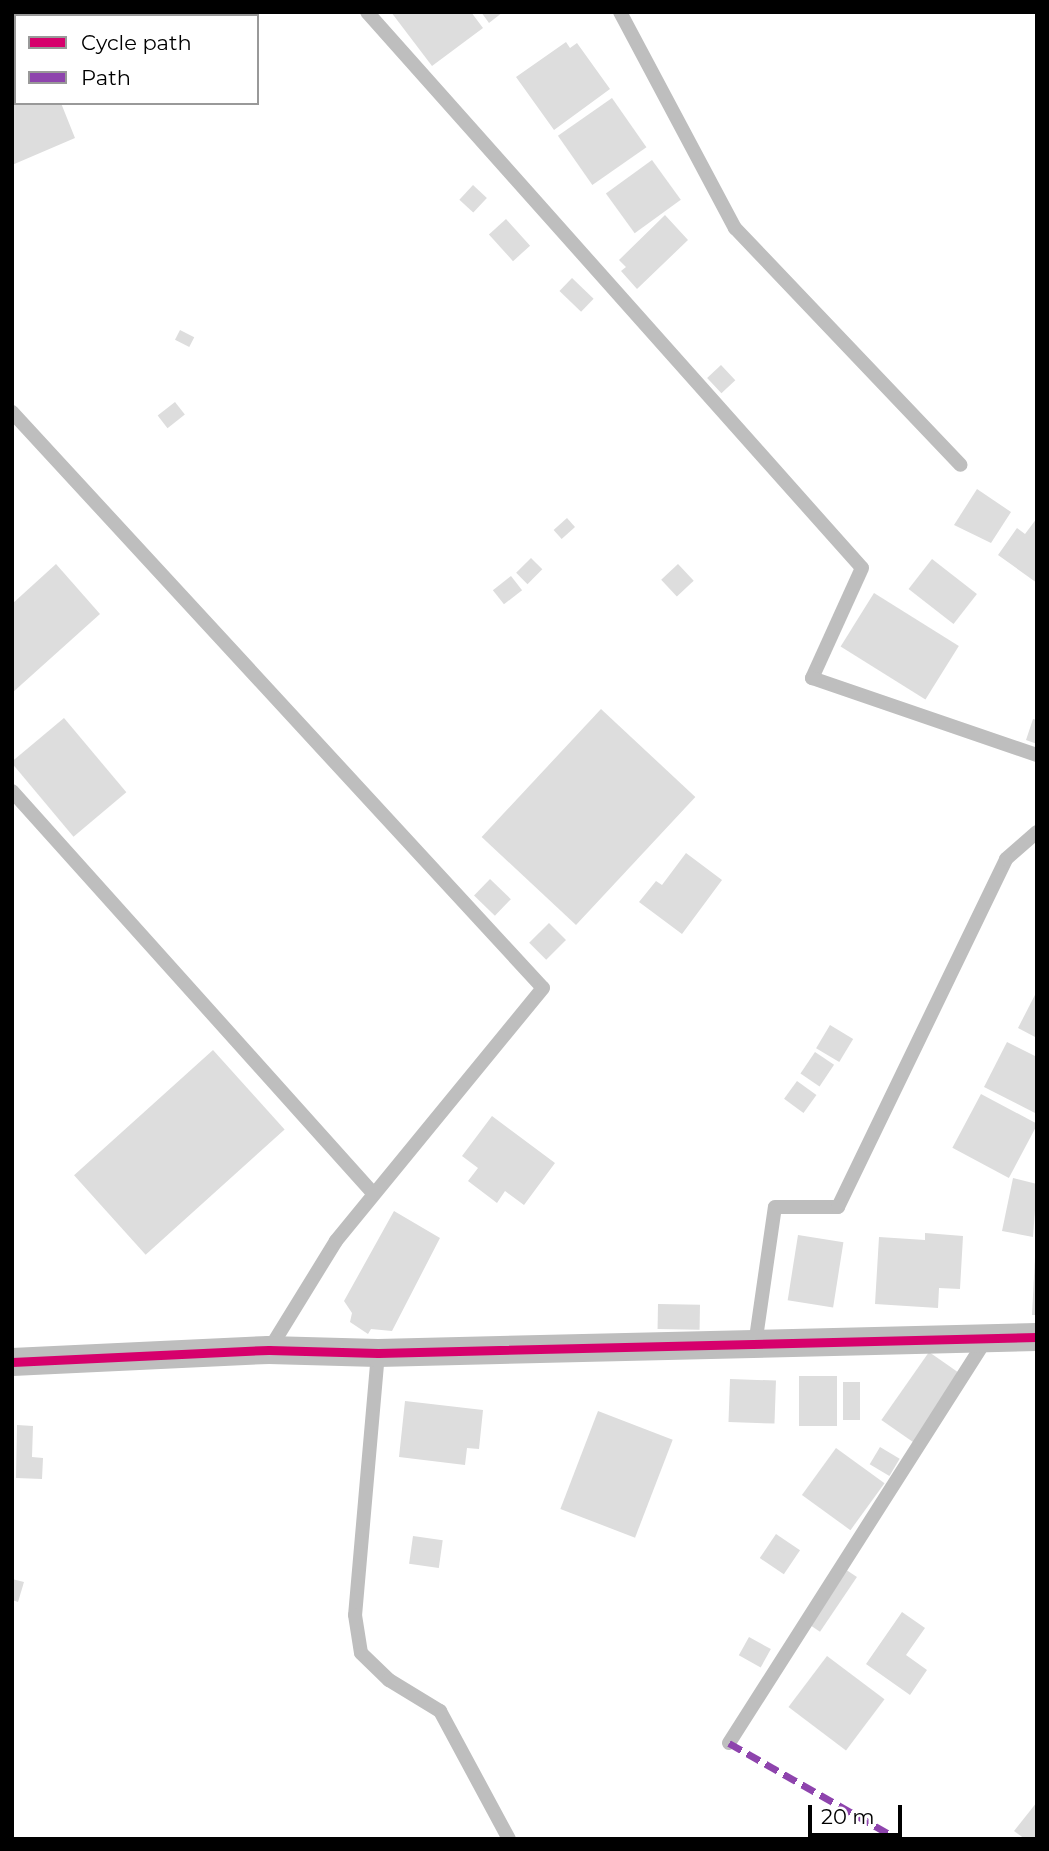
<!DOCTYPE html>
<style>
body{margin:0}
#map{position:relative;width:1049px;height:1851px;overflow:hidden;background:#fff;font-family:Montserrat,sans-serif}
div>[style]{position:absolute}
.building>*{inset:0;background:#ddd;transform-origin:0 0}
.lane>*{height:14px;margin:-7px;padding:0 7px;transform-origin:7px;border-radius:7px;background:#bebebe}
.street>*{height:28px;margin:-14px;padding:0 14px;transform-origin:14px;border-radius:14px;background:#bebebe}
.quiet>*{height:7px;margin-top:-3.5px;transform-origin:0;background:repeating-linear-gradient(90deg,#8e44ad 0 14px,transparent 0 21px)}
.cycleway>*{height:9px;margin:-4.5px;padding:0 4.5px;transform-origin:4.5px;border-radius:4.5px;background:#d6006c}
span{translate:-50% -50%;white-space:nowrap;text-align:center;line-height:1.15;-webkit-text-stroke:6px #fff;paint-order:stroke}
.frame{position:absolute;inset:0;border:14px solid #000;pointer-events:none}
.legend{position:absolute;left:14px;top:14px;width:245px;height:91px;box-sizing:border-box;background:#fff;border:2px solid #999;margin:0;padding:9px 12px;list-style:none;font-size:21px;color:#000}
.legend li{display:flex;align-items:center;gap:14px;height:35px}
.legend b{width:35px;border:2px solid #999}
.scale{position:absolute;left:808px;top:1805px;width:94px;height:32px;box-sizing:border-box;border:4px solid #000;border-top:0;padding-left:9px;font-size:21px;line-height:24px;white-space:nowrap;color:#000;-webkit-text-stroke:5px #fff;paint-order:stroke}
</style>
<div id="map">
<div class="building">
<div style="clip-path:polygon(391px 12px,471px 12px,483px 28px,432px 66px)"></div>
<div style="clip-path:polygon(481px 12px,503px 12px,489px 23px)"></div>
<div style="clip-path:polygon(16px 17px,16px 103px,61px 103px,75px 138px,12px 165px)"></div>
<div style="clip-path:polygon(566px 42px,570px 48px,577px 43px,610px 89px,554px 130px,516px 77px)"></div>
<div style="left:612px;top:98px;width:60px;height:66px;rotate:55deg"></div>
<div style="left:652px;top:160px;width:49px;height:57px;rotate:54deg"></div>
<div style="left:473px;top:185px;width:19px;height:20px;rotate:43deg"></div>
<div style="clip-path:polygon(665px 215px,688px 240px,637px 289px,621px 271px,626px 267px,619px 260px)"></div>
<div style="left:506px;top:219px;width:36px;height:23px;rotate:48deg"></div>
<div style="left:572px;top:278px;width:30px;height:18px;rotate:44deg"></div>
<div style="left:180px;top:330px;width:16px;height:11px;rotate:27deg"></div>
<div style="left:721px;top:365px;width:21px;height:19px;rotate:47deg"></div>
<div style="left:175px;top:402px;width:16px;height:22px;rotate:52deg"></div>
<div style="clip-path:polygon(977px 489px,1011px 512px,991px 543px,954px 525px)"></div>
<div style="left:567px;top:518px;width:12px;height:18px;rotate:48deg"></div>
<div style="clip-path:polygon(1037px 518px,1037px 583px,998px 555px,1017px 528px,1025px 534px)"></div>
<div style="left:531px;top:558px;width:16px;height:21px;rotate:45deg"></div>
<div style="left:932px;top:559px;width:57px;height:38px;rotate:38deg"></div>
<div style="clip-path:polygon(56px 564px,100px 614px,12px 693px,12px 604px)"></div>
<div style="left:678px;top:564px;width:23px;height:23px;rotate:47deg"></div>
<div style="left:511px;top:576px;width:18px;height:23px;rotate:52deg"></div>
<div style="left:874px;top:593px;width:100px;height:63px;rotate:32deg"></div>
<div style="left:601px;top:709px;width:129px;height:175px;rotate:43deg"></div>
<div style="left:64px;top:718px;width:97px;height:69px;rotate:50deg"></div>
<div style="clip-path:polygon(1033px 719px,1037px 720px,1037px 744px,1026px 740px)"></div>
<div style="clip-path:polygon(686px 853px,722px 880px,682px 934px,639px 902px,656px 881px,662px 885px)"></div>
<div style="left:490px;top:879px;width:29px;height:23px;rotate:44deg"></div>
<div style="left:549px;top:923px;width:24px;height:28px;rotate:45deg"></div>
<div style="clip-path:polygon(1037px 991px,1037px 1038px,1018px 1028px)"></div>
<div style="left:830px;top:1025px;width:27px;height:27px;rotate:31deg"></div>
<div style="clip-path:polygon(1007px 1042px,1037px 1057px,1037px 1114px,984px 1087px)"></div>
<div style="left:213px;top:1050px;width:107px;height:187px;rotate:48deg"></div>
<div style="left:815px;top:1052px;width:23px;height:26px;rotate:34deg"></div>
<div style="left:797px;top:1081px;width:24px;height:22px;rotate:36deg"></div>
<div style="left:981px;top:1094px;width:64px;height:61px;rotate:28deg"></div>
<div style="clip-path:polygon(492px 1116px,555px 1163px,524px 1205px,505px 1191px,497px 1203px,468px 1181px,478px 1168px,462px 1156px)"></div>
<div style="clip-path:polygon(1013px 1178px,1037px 1184px,1033px 1237px,1002px 1231px)"></div>
<div style="clip-path:polygon(394px 1211px,440px 1238px,392px 1331px,371px 1329px,368px 1334px,350px 1322px,352px 1313px,344px 1301px)"></div>
<div style="clip-path:polygon(925px 1233px,963px 1236px,960px 1289px,939px 1288px,938px 1308px,875px 1304px,879px 1237px,925px 1240px)"></div>
<div style="left:798px;top:1235px;width:46px;height:66px;rotate:9deg"></div>
<div style="clip-path:polygon(1035px 1257px,1037px 1257px,1037px 1315px,1032px 1315px)"></div>
<div style="left:658px;top:1304px;width:42px;height:25px;rotate:1deg"></div>
<div style="left:929px;top:1352px;width:39px;height:83px;rotate:35deg"></div>
<div style="left:799px;top:1376px;width:38px;height:50px"></div>
<div style="left:730px;top:1379px;width:46px;height:43px;rotate:2deg"></div>
<div style="left:843px;top:1382px;width:17px;height:38px"></div>
<div style="clip-path:polygon(405px 1401px,483px 1410px,479px 1449px,467px 1448px,465px 1465px,399px 1457px)"></div>
<div style="left:598px;top:1411px;width:80px;height:105px;rotate:21deg"></div>
<div style="clip-path:polygon(17px 1425px,33px 1426px,32px 1457px,43px 1458px,42px 1479px,16px 1478px)"></div>
<div style="left:880px;top:1447px;width:23px;height:20px;rotate:31deg"></div>
<div style="left:836px;top:1448px;width:60px;height:58px;rotate:36deg"></div>
<div style="left:776px;top:1534px;width:29px;height:29px;rotate:34deg"></div>
<div style="left:413px;top:1536px;width:30px;height:28px;rotate:8deg"></div>
<div style="left:842px;top:1567px;width:18px;height:66px;rotate:34deg"></div>
<div style="clip-path:polygon(12px 1579px,24px 1582px,18px 1602px,12px 1600px)"></div>
<div style="clip-path:polygon(902px 1612px,925px 1628px,906px 1655px,927px 1670px,910px 1695px,866px 1664px)"></div>
<div style="left:749px;top:1637px;width:25px;height:21px;rotate:29deg"></div>
<div style="left:827px;top:1656px;width:72px;height:64px;rotate:37deg"></div>
<div style="clip-path:polygon(1037px 1802px,1037px 1839px,1025px 1839px,1014px 1831px)"></div>
</div>
<div class="lane">
<div style="left:367px;top:12px;width:744px;rotate:48.32deg"></div>
<div style="left:862px;top:568px;width:121px;rotate:114.4deg"></div>
<div style="left:812px;top:678px;width:238px;rotate:18.9deg"></div>
<div style="left:620px;top:12px;width:245px;rotate:62deg"></div>
<div style="left:735px;top:228px;width:327px;rotate:46.4deg"></div>
<div style="left:12px;top:412px;width:783px;rotate:47.33deg"></div>
<div style="left:543px;top:988px;width:327px;rotate:129.3deg"></div>
<div style="left:336px;top:1241px;width:128px;rotate:121.6deg"></div>
<div style="left:12px;top:791px;width:540px;rotate:48.08deg"></div>
<div style="left:755px;top:1345px;width:139px;rotate:-81.8deg"></div>
<div style="left:775px;top:1207px;width:63px"></div>
<div style="left:838px;top:1207px;width:386px;rotate:-64.2deg"></div>
<div style="left:1006px;top:859px;width:41px;rotate:-41.1deg"></div>
<div style="left:378px;top:1353px;width:263px;rotate:95deg"></div>
<div style="left:355px;top:1615px;width:38px;rotate:81deg"></div>
<div style="left:361px;top:1653px;width:39px;rotate:44deg"></div>
<div style="left:389px;top:1680px;width:60px;rotate:31.3deg"></div>
<div style="left:440px;top:1711px;width:145px;rotate:61.7deg"></div>
<div style="left:729px;top:1743px;width:479px;rotate:-57.5deg"></div>
</div>
<div class="street">
<div style="left:12px;top:1362px;width:257px;rotate:-2.7deg"></div>
<div style="left:269px;top:1350px;width:109px;rotate:1.6deg"></div>
<div style="left:378px;top:1353px;width:659px;rotate:-1.39deg"></div>
</div>
<div class="quiet">
<div style="left:729px;top:1743px;width:194px;rotate:29.6deg"></div>
</div>
<div class="cycleway">
<div style="left:12px;top:1362px;width:257px;rotate:-2.7deg"></div>
<div style="left:269px;top:1350px;width:109px;rotate:1.6deg"></div>
<div style="left:378px;top:1353px;width:659px;rotate:-1.39deg"></div>
</div>
<div class="frame"></div>
<ul class="legend">
<li><b style="height:9px;background:#d6006c"></b>Cycle path</li>
<li><b style="height:9px;background:#8e44ad"></b>Path</li>
</ul>
<div class="scale">20 m</div>
</div>
